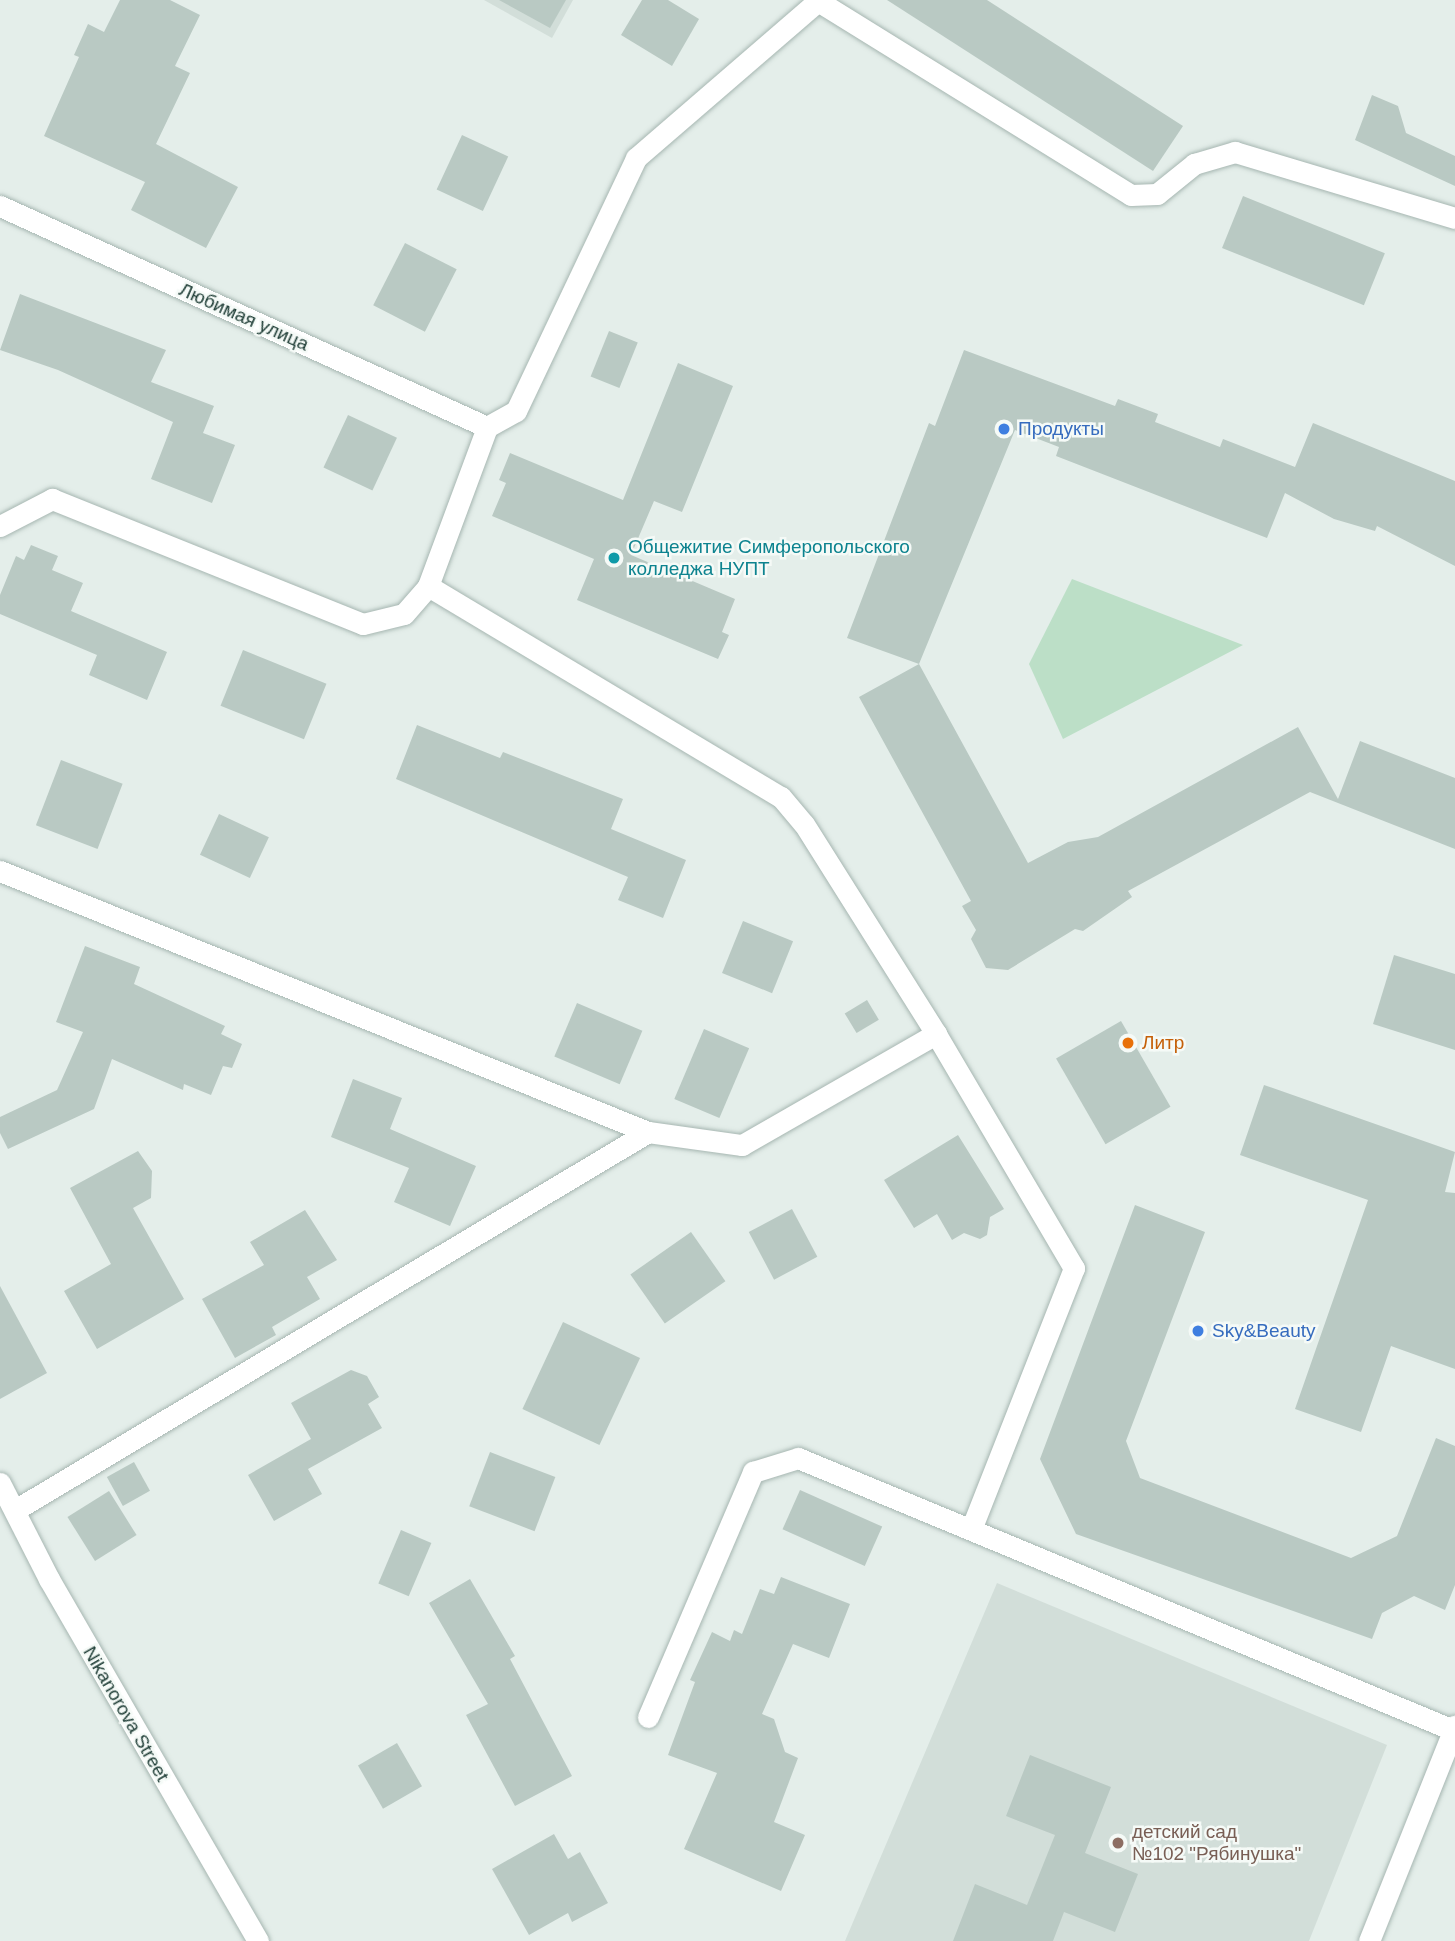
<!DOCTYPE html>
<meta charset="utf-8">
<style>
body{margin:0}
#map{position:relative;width:1455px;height:1941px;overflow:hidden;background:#e4eeea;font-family:Helvetica,sans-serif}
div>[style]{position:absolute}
.built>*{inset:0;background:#d2ded9}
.green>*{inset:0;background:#bcdfc7}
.building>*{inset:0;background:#b9c9c3;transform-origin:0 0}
.roads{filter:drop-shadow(0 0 2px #a6b6b1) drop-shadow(0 0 2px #a6b6b1)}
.minor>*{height:21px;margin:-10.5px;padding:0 10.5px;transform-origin:10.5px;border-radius:10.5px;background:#fff}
.dots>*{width:19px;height:19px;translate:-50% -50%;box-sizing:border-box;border:4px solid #f5faf7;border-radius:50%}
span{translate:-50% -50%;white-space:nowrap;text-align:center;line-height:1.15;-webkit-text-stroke:5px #f5faf7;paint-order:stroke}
.street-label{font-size:19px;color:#224039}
.shop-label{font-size:19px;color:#366cbe}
.left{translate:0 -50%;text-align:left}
.culture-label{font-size:19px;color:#0d838f}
.food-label{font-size:19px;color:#c56008}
.education-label{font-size:19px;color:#785e54}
</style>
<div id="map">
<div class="built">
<div style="clip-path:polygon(484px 0,573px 0,552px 38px)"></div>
<div style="clip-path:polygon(997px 1583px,1387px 1745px,1309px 1941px,845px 1941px)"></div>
</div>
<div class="green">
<div style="clip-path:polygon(1072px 579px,1243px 645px,1063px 739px,1029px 664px)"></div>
</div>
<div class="building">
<div style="clip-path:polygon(120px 0,170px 0,200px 15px,175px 66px,190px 73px,156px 144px,238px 187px,206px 248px,131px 210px,145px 182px,44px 136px,79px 57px,74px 55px,88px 24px,104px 32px)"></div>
<div style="clip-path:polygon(499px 0,566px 0,550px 28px)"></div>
<div style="clip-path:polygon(642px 0,668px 0,699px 19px,672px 66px,621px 35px)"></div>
<div style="clip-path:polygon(887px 0,987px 0,1183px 126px,1153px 171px)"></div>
<div style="clip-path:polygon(1372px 95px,1398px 106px,1406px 133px,1455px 156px,1455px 186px,1355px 140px)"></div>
<div style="left:462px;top:135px;width:51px;height:60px;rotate:25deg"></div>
<div style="left:1243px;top:196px;width:153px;height:56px;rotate:22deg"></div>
<div style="left:405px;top:243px;width:58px;height:70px;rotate:27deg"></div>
<div style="clip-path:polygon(20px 294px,166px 350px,151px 382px,214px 406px,203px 433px,235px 445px,212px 503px,151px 479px,173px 422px,58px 370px,0 350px)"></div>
<div style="left:609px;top:331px;width:31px;height:49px;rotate:22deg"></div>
<div style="clip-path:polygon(964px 350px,1115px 406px,1118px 399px,1158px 414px,1155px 422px,1220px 447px,1223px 439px,1295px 467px,1313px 423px,1455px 481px,1455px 566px,1377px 526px,1375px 531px,1334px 519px,1285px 493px,1267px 538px,1056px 456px,1059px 447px,1015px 430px,919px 664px,847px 638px,929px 423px,935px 426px)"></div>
<div style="clip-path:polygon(678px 363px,733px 386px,682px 512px,654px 501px,631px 555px,735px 599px,722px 632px,729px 635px,718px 659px,577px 600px,594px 559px,492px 516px,506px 483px,499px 480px,510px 453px,623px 500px)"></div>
<div style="left:348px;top:415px;width:54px;height:58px;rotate:25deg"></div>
<div style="clip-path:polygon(31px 545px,58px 556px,52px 570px,83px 583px,71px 611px,167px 652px,147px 700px,89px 675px,97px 655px,0 614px,0 595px,16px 556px,24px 560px)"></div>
<div style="left:243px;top:650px;width:90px;height:60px;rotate:22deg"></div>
<div style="clip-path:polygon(919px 664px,1028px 863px,1068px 842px,1098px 837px,1298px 727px,1338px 799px,1360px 741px,1455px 778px,1455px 849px,1310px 792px,1128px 891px,1132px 897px,1083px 931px,1075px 929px,1008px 970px,986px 968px,971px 939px,976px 930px,962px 906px,971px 901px,859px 697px)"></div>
<div style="clip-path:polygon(417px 725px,500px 758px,503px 752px,623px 799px,611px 829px,686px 860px,663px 918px,618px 900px,628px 877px,396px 779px)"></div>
<div style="left:61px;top:760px;width:66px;height:70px;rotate:21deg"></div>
<div style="left:219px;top:814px;width:55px;height:45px;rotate:25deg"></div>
<div style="left:743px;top:921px;width:54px;height:56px;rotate:22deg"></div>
<div style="clip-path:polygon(85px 946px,140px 967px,134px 984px,225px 1026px,221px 1034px,242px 1044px,232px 1068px,223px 1066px,211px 1095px,184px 1084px,183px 1090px,112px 1059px,94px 1109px,8px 1149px,0 1133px,0 1117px,57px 1090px,83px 1032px,56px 1022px)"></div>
<div style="clip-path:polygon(1394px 955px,1455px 974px,1455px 1050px,1373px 1024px)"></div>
<div style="left:867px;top:1000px;width:23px;height:26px;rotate:59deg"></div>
<div style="left:577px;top:1003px;width:71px;height:58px;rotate:23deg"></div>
<div style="left:1121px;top:1021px;width:99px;height:75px;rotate:60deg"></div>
<div style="left:704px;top:1029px;width:49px;height:76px;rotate:23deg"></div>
<div style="clip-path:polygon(353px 1079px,402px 1098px,390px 1129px,476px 1166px,450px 1226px,394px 1202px,409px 1168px,331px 1137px)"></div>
<div style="clip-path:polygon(1264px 1085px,1455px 1152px,1445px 1192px,1455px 1193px,1455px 1369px,1391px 1346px,1361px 1432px,1295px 1409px,1368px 1200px,1240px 1155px)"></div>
<div style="clip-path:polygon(958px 1135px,1004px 1209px,990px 1217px,987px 1235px,980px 1239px,964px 1233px,952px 1240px,937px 1214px,914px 1228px,884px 1180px)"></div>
<div style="clip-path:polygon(138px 1151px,152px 1171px,151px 1198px,133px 1208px,184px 1299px,97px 1349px,64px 1291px,111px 1264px,70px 1188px)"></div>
<div style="clip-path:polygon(1135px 1205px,1205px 1232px,1126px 1441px,1140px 1478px,1351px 1558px,1397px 1536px,1436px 1438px,1455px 1446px,1455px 1585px,1445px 1610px,1414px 1596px,1382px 1613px,1372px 1639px,1076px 1534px,1040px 1459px)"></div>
<div style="left:792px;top:1209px;width:54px;height:49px;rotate:62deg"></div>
<div style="clip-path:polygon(305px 1210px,337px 1260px,307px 1277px,320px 1299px,272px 1327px,276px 1335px,235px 1358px,202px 1299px,264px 1265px,250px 1242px)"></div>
<div style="left:691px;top:1232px;width:60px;height:74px;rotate:55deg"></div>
<div style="clip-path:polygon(0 1286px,47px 1373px,0 1399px)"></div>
<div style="left:563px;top:1322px;width:85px;height:96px;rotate:25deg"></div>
<div style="clip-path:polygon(351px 1370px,367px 1376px,379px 1397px,368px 1404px,382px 1428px,308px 1469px,322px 1494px,274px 1521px,248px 1475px,311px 1439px,291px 1403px)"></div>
<div style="left:490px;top:1452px;width:70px;height:58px;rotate:21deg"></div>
<div style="left:134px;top:1462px;width:33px;height:31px;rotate:61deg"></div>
<div style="left:800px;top:1490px;width:90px;height:43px;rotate:24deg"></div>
<div style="left:109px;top:1491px;width:52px;height:49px;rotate:58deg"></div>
<div style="left:401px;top:1530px;width:33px;height:58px;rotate:23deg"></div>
<div style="clip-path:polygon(781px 1577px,850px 1604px,829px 1658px,793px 1644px,762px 1714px,774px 1719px,785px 1752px,798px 1758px,774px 1822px,805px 1835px,781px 1891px,684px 1849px,717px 1773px,668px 1755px,695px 1682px,690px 1680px,712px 1632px,730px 1641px,734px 1630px,742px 1634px,760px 1589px,774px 1594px)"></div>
<div style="clip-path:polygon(470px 1579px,515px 1656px,510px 1659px,572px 1776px,515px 1806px,466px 1715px,488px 1704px,429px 1603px)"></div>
<div style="left:397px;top:1743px;width:50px;height:45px;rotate:60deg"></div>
<div style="clip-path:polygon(1030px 1755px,1111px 1787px,1085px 1853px,1138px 1874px,1115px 1932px,1064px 1912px,1053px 1941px,953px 1941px,975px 1884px,1027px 1905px,1055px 1835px,1006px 1816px)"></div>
<div style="clip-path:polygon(554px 1834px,568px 1859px,580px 1852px,608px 1903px,572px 1922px,568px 1913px,529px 1935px,492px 1869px)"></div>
</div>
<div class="roads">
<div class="minor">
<div style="left:818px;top:1px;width:368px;rotate:31.8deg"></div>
<div style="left:1131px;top:195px;width:26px;rotate:-2deg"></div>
<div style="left:1157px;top:194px;width:48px;rotate:-39deg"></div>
<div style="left:1194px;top:164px;width:43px;rotate:-16.3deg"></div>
<div style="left:1235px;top:152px;width:230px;rotate:16.7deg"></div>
<div style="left:0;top:206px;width:535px;rotate:24.41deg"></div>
<div style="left:0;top:526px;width:59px;rotate:-27.4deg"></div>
<div style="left:52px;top:499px;width:335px;rotate:21.9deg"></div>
<div style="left:363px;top:624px;width:42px;rotate:-13.7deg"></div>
<div style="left:404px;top:614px;width:37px;rotate:-49deg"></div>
<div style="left:428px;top:586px;width:170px;rotate:-69.6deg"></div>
<div style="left:487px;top:427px;width:33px;rotate:-29deg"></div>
<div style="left:516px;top:411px;width:280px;rotate:-64.6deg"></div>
<div style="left:636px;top:158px;width:242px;rotate:-40.8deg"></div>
<div style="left:428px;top:586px;width:411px;rotate:30.9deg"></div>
<div style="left:781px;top:797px;width:35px;rotate:50deg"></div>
<div style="left:804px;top:824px;width:248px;rotate:57.8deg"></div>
<div style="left:936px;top:1034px;width:272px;rotate:59.5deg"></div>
<div style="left:1074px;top:1268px;width:278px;rotate:111.5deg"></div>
<div style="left:0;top:871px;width:699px;rotate:21.94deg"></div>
<div style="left:0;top:1483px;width:108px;rotate:63deg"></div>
<div style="left:49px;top:1579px;width:418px;rotate:60deg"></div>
<div style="left:15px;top:1510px;width:737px;rotate:-30.84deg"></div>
<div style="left:648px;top:1132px;width:95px;rotate:7.9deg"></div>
<div style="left:742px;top:1145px;width:224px;rotate:-29.8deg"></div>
<div style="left:648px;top:1717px;width:267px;rotate:-66.8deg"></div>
<div style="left:753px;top:1472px;width:47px;rotate:-17.3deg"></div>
<div style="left:798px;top:1458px;width:709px;rotate:22.55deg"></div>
<div style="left:1369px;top:1941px;width:232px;rotate:-68.2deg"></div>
</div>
</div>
<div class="dots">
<div style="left:1004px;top:429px;background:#3f7fe0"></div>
<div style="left:614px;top:558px;background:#0f9aa8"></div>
<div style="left:1128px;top:1043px;background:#e8710a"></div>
<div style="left:1198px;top:1331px;background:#3f7fe0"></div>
<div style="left:1118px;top:1843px;background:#8d6e63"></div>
</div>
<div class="street-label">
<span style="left:244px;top:317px;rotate:24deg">Любимая улица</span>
<span style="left:126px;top:1714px;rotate:60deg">Nikanorova Street</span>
</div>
<div class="shop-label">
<span class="left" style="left:1018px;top:429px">Продукты</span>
<span class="left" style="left:1212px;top:1331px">Sky&amp;Beauty</span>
</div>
<div class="culture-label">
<span class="left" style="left:628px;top:558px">Общежитие Симферопольского<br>колледжа НУПТ</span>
</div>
<div class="food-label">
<span class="left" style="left:1142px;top:1043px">Литр</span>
</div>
<div class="education-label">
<span class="left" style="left:1132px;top:1843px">детский сад<br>№102 "Рябинушка"</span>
</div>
</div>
